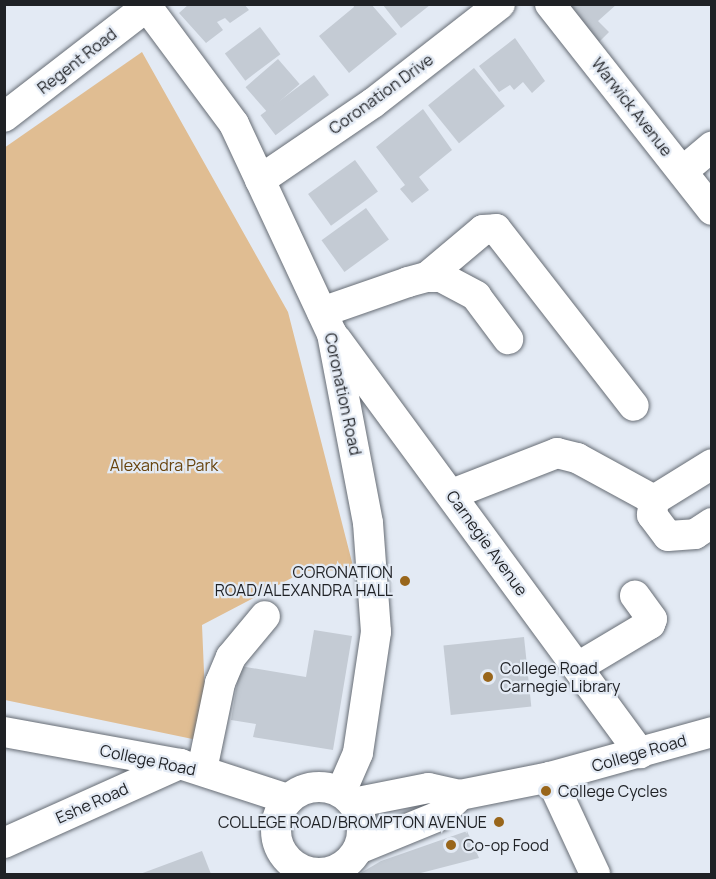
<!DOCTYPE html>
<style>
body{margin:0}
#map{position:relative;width:716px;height:879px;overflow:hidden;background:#e3eaf4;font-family:Manrope,sans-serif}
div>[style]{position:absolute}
.green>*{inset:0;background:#e0bd92}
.building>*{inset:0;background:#c4cbd4;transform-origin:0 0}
.roads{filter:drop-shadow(0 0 2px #676d75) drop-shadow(0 0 2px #676d75)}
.minor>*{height:30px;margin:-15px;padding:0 15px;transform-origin:15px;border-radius:15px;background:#fff}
.minor>.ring{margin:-15px;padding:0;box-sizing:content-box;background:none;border:30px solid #fff;border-radius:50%}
.dots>*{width:16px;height:16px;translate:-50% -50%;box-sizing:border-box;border:3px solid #e3eaf4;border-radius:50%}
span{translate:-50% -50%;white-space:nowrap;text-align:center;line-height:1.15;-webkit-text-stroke:4.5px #e3eaf4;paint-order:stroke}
.street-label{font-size:16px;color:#1f2125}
.park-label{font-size:16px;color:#67430d}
.poi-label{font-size:16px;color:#1f2125}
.right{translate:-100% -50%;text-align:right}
.left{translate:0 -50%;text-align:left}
.frame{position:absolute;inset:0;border:6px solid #1f2125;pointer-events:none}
</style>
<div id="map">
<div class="green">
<div style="clip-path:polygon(142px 52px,288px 312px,354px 570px,305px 571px,202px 625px,207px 742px,5px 700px,4px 148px)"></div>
</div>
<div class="building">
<div style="clip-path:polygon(189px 4px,244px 4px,249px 10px,230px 23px,225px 18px,217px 22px,223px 30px,206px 43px,179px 13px)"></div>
<div style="clip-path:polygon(353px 4px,371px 4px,397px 34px,349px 73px,319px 36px,354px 7px)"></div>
<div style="clip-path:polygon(568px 4px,617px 4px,598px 21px,609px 32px,599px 42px)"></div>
<div style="clip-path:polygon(383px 5px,430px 5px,401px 28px)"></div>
<div style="left:260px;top:27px;width:34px;height:44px;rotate:53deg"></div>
<div style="clip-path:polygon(515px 38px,545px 81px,532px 93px,523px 82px,514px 90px,510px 85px,499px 92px,479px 66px)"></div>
<div style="left:278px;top:59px;width:33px;height:43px;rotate:49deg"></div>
<div style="left:474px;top:68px;width:49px;height:59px;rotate:51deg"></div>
<div style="left:314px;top:75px;width:25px;height:67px;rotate:53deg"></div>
<div style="clip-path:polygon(423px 109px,452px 150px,419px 177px,429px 190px,412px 203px,400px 189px,405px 185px,376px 147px)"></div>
<div style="left:355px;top:160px;width:39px;height:58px;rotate:54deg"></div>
<div style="left:366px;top:208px;width:39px;height:55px;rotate:54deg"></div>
<div style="clip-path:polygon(314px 630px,352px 636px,333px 750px,253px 737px,256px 724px,231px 720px,240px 666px,306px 677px)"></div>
<div style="left:524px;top:637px;width:70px;height:81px;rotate:84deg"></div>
<div style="clip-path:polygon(467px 831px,479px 858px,417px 874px,359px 874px,381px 861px)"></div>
<div style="clip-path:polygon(202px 851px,211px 874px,140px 874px)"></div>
</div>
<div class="roads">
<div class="minor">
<div style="left:145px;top:4px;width:149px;rotate:53.4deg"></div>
<div style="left:234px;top:124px;width:232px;rotate:65deg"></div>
<div style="left:332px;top:334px;width:192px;rotate:79.2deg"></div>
<div style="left:368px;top:523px;width:109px;rotate:85.8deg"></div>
<div style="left:376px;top:632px;width:122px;rotate:98.5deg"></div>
<div style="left:358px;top:753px;width:43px;rotate:113.6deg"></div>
<div style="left:550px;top:4px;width:262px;rotate:51.8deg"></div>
<div style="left:4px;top:117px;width:185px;rotate:-37.7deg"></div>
<div style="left:683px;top:171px;width:38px;rotate:-40deg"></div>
<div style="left:260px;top:180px;width:137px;rotate:-34.3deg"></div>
<div style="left:373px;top:103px;width:161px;rotate:-37.9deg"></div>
<div style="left:427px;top:277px;width:73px;rotate:-40deg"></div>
<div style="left:483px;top:230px;width:13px;rotate:-4deg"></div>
<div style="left:496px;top:229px;width:224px;rotate:52.1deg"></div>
<div style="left:322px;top:312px;width:91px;rotate:-19.2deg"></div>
<div style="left:408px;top:282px;width:20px;rotate:-15deg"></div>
<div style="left:427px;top:277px;width:14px"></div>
<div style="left:441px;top:277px;width:40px;rotate:28deg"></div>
<div style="left:476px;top:296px;width:54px;rotate:53.3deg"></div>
<div style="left:336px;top:339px;width:514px;rotate:53.71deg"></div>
<div style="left:452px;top:494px;width:113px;rotate:-21.3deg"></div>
<div style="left:557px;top:453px;width:21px;rotate:14deg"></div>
<div style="left:577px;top:458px;width:88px;rotate:28.6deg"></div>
<div style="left:654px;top:500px;width:15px;rotate:98deg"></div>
<div style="left:652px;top:515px;width:26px;rotate:53deg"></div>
<div style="left:668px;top:536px;width:27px;rotate:-4deg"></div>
<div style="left:695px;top:534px;width:20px;rotate:-33deg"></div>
<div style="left:654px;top:500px;width:68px;rotate:-31.8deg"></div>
<div style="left:578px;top:667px;width:84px;rotate:-30.8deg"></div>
<div style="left:650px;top:624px;width:5px;rotate:-68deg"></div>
<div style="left:652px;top:619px;width:29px;rotate:-126deg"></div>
<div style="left:4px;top:732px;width:179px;rotate:10.3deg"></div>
<div style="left:180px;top:764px;width:114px;rotate:18deg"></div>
<div style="left:202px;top:770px;width:89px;rotate:-78.3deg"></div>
<div style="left:220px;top:683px;width:28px;rotate:-67deg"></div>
<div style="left:231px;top:657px;width:53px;rotate:-50.3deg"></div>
<div style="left:550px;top:777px;width:107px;rotate:65.1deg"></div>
<div class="ring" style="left:276px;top:787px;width:56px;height:56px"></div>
<div style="left:353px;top:803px;width:77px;rotate:-11.2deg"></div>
<div style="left:429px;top:788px;width:32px;rotate:13deg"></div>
<div style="left:460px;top:795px;width:92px;rotate:-11.3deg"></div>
<div style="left:550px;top:777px;width:168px;rotate:-15.5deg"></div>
<div style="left:4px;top:843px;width:193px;rotate:-24.2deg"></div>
<div style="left:358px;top:849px;width:87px;rotate:-22.2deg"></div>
<div style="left:439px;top:816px;width:30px;rotate:-45deg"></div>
</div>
</div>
<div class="dots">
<div style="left:405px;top:581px;background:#99661b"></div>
<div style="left:488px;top:677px;background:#99661b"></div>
<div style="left:546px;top:791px;background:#99661b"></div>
<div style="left:499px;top:822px;background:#99661b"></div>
<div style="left:451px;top:845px;background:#99661b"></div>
</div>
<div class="street-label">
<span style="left:77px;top:61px;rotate:-38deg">Regent Road</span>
<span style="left:381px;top:94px;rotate:-36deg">Coronation Drive</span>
<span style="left:632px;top:107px;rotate:52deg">Warwick Avenue</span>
<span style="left:343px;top:394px;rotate:78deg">Coronation Road</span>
<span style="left:487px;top:543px;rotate:54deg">Carnegie Avenue</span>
<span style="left:639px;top:753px;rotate:-16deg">College Road</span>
<span style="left:148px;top:760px;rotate:12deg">College Road</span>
<span style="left:92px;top:803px;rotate:-24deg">Eshe Road</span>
</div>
<div class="park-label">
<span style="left:164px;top:465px">Alexandra Park</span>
</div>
<div class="poi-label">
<span class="right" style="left:393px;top:581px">CORONATION<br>ROAD/ALEXANDRA HALL</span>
<span class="left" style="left:500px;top:677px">College Road<br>Carnegie Library</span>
<span class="left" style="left:558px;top:791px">College Cycles</span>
<span class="right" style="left:487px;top:822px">COLLEGE ROAD/BROMPTON AVENUE</span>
<span class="left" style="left:463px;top:845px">Co-op Food</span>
</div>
<div class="frame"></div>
</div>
